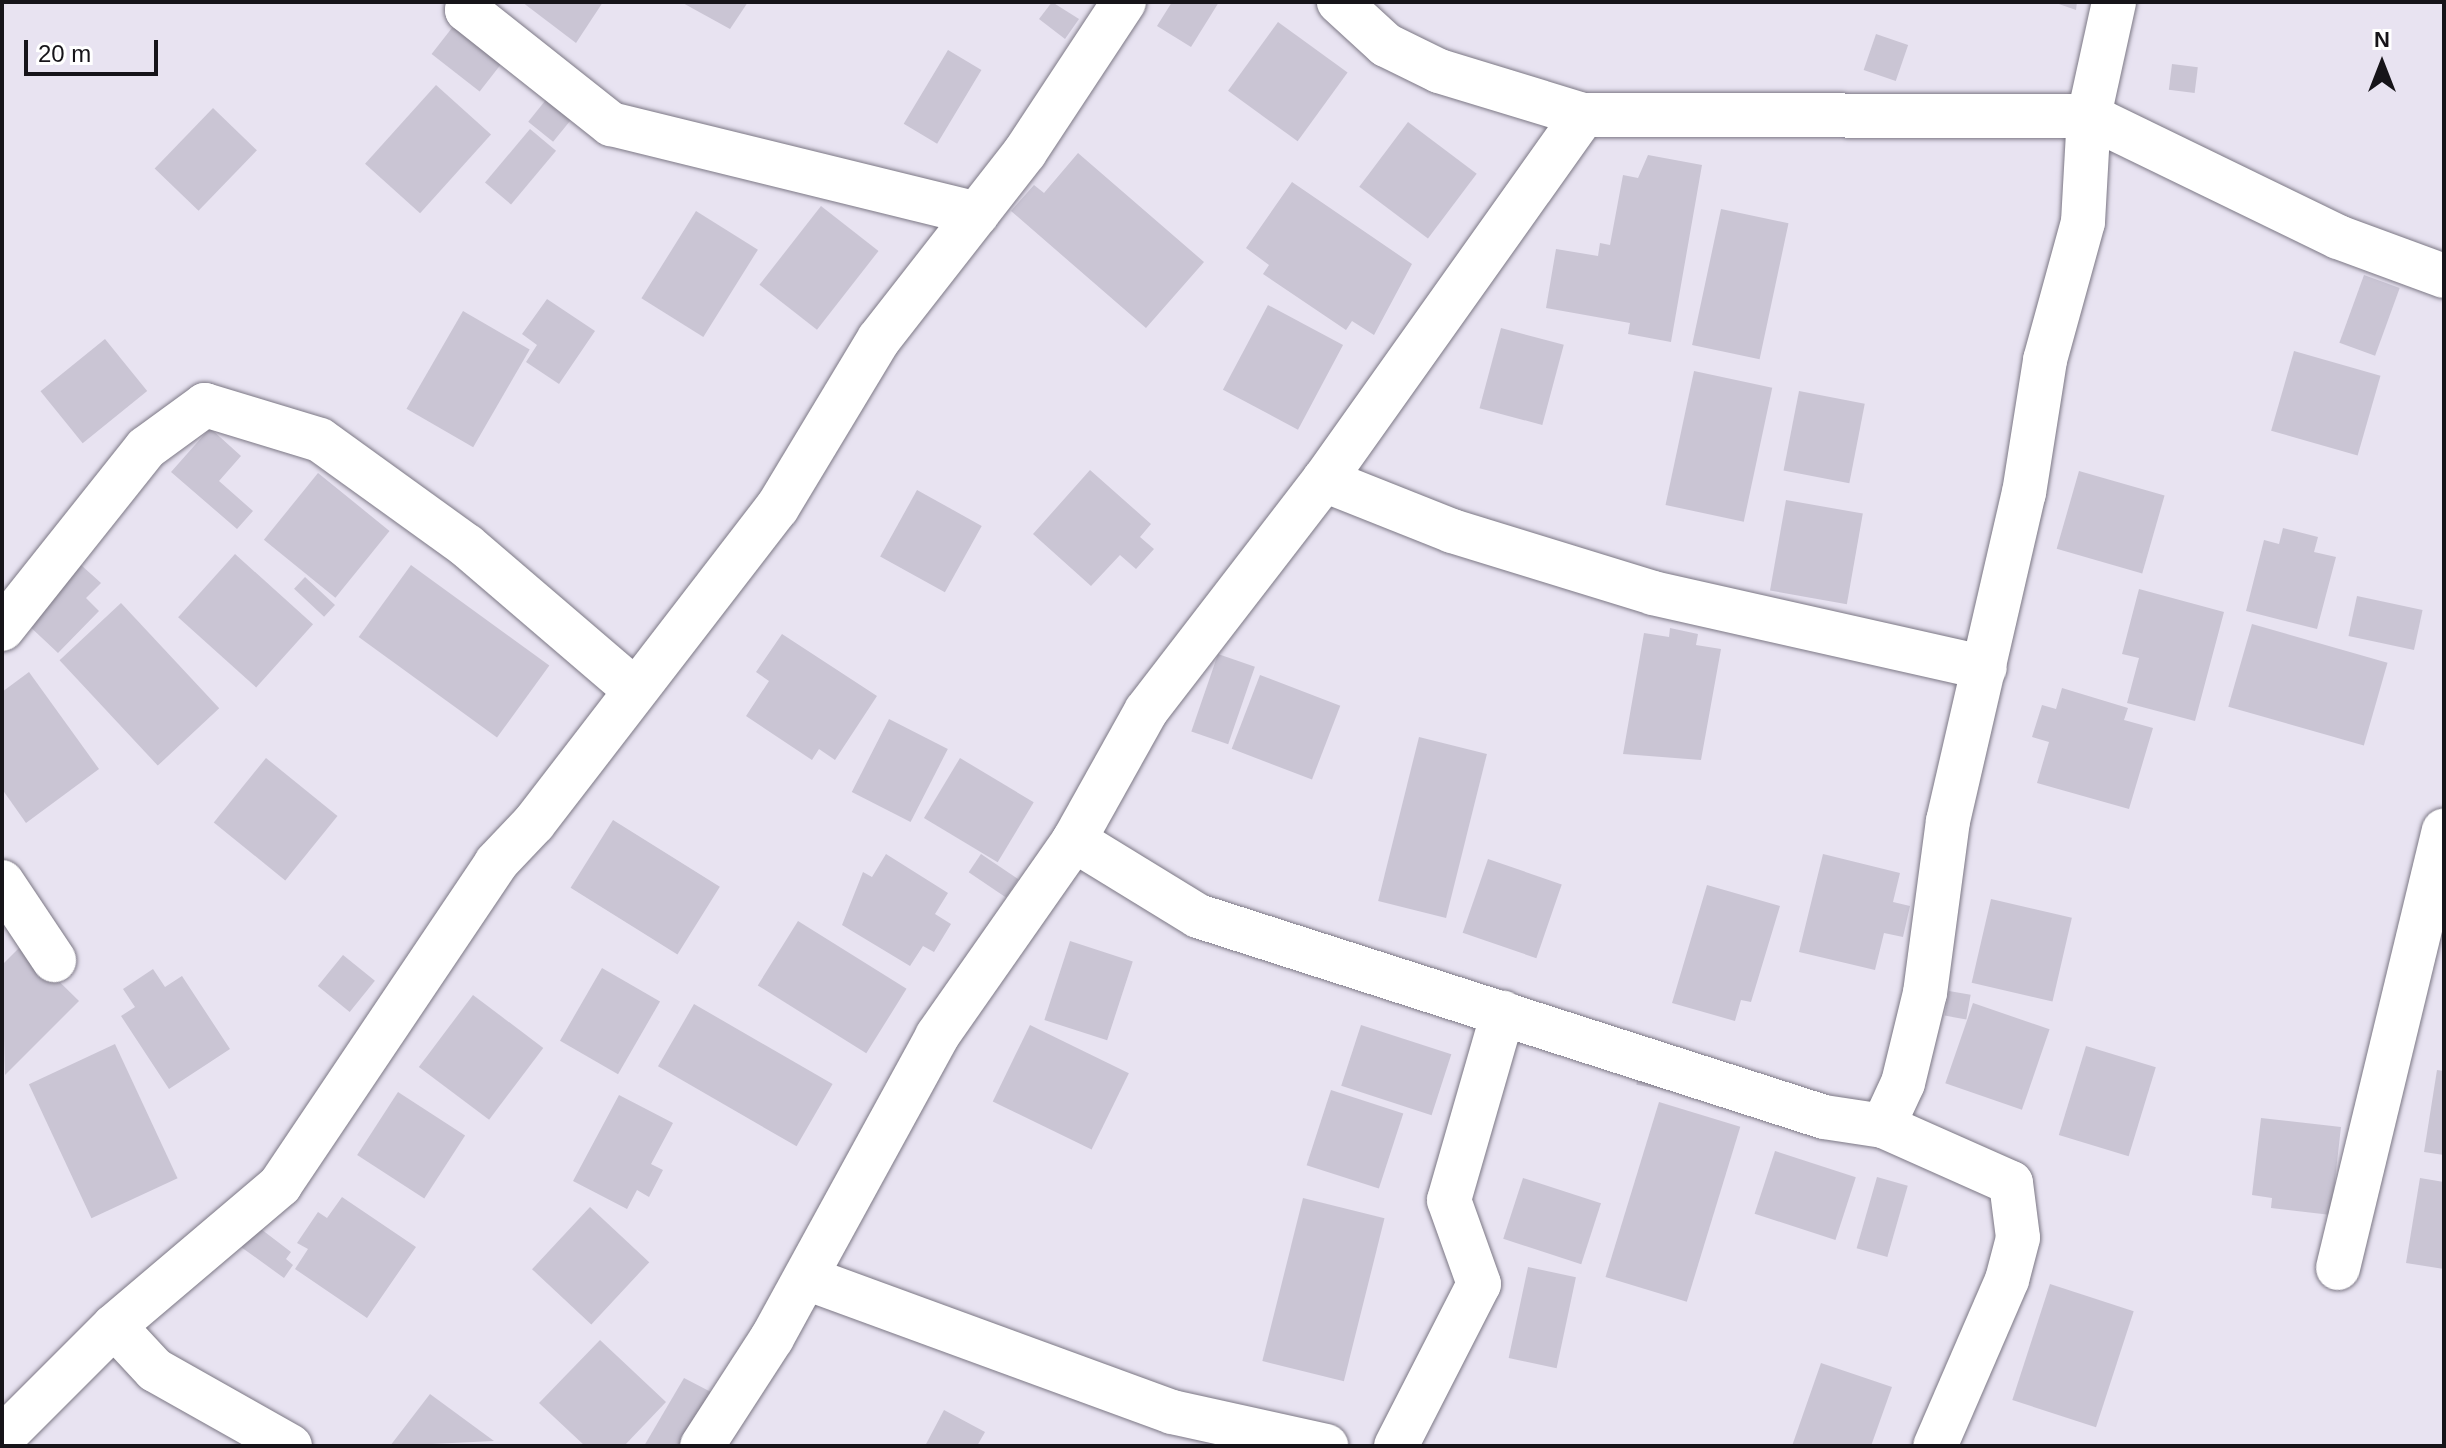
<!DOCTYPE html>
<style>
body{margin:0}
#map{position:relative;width:2446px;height:1448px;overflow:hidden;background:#e8e3f1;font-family:Arial,sans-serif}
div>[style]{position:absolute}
.building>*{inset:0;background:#cac5d4;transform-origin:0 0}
.roads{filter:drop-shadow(0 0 2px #7c7885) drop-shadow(0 0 2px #7c7885)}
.minor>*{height:44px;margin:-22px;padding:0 22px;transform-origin:22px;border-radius:22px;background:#fff}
span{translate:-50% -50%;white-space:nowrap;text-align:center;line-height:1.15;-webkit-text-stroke:8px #fff;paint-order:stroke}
.frame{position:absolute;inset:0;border:4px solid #161419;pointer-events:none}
.north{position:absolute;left:2342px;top:24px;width:80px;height:80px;-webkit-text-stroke:6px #fff;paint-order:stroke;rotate:0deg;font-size:22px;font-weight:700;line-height:32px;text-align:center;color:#161419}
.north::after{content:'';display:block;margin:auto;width:28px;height:36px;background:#161419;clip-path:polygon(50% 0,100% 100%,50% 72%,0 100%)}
.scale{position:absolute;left:24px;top:40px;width:134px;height:36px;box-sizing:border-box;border:4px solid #161419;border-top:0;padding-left:10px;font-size:24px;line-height:28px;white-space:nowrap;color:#161419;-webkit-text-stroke:6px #fff;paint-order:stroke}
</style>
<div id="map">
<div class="building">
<div style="clip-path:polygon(522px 2px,603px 2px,576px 43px)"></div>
<div style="clip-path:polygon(681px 2px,748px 2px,730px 29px)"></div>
<div style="clip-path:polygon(1052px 2px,1079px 19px,1065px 39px,1039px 19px)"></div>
<div style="clip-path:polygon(1172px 2px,1219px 2px,1191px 47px,1157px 26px)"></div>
<div style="clip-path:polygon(2053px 2px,2077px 2px,2076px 10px)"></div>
<div style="left:1278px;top:22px;width:86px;height:85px;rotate:36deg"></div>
<div style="left:455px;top:24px;width:61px;height:38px;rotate:38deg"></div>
<div style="left:1876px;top:34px;width:34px;height:38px;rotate:19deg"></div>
<div style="left:948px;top:50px;width:39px;height:86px;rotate:31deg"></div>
<div style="left:2172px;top:64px;width:26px;height:26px;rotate:7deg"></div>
<div style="left:436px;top:85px;width:74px;height:106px;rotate:42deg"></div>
<div style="left:549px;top:96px;width:32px;height:33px;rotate:39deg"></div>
<div style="left:213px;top:108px;width:61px;height:84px;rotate:44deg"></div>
<div style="left:1408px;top:122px;width:86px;height:81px;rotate:37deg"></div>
<div style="left:530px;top:129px;width:34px;height:70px;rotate:40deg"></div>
<div style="clip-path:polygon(1078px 153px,1204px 262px,1146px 328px,1011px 211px,1034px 185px,1044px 193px)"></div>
<div style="clip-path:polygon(1648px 155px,1702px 165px,1671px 342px,1628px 334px,1630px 323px,1546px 308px,1556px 249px,1598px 256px,1600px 243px,1610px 245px,1623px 175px,1638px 178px)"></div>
<div style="clip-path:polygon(1292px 182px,1412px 264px,1374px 335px,1352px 321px,1346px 330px,1263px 274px,1269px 265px,1246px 248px)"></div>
<div style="left:821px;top:206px;width:73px;height:100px;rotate:38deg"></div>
<div style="left:1721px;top:209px;width:69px;height:139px;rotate:12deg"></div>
<div style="left:696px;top:211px;width:73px;height:103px;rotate:32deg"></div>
<div style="left:2364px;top:275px;width:38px;height:72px;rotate:20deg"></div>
<div style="clip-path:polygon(547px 299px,595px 331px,559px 384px,526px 362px,537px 345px,522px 334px)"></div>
<div style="left:1268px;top:305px;width:85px;height:96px;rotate:28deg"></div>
<div style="left:463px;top:311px;width:77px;height:113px;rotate:30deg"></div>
<div style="left:1501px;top:328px;width:65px;height:83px;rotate:15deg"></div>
<div style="left:105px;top:339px;width:67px;height:83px;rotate:51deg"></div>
<div style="left:2294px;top:351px;width:90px;height:83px;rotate:16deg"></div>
<div style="left:1694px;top:371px;width:80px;height:137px;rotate:12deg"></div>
<div style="left:1799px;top:391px;width:67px;height:81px;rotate:11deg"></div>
<div style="clip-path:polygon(210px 428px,241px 456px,219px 481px,253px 511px,237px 529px,171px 472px)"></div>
<div style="clip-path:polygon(1090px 470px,1151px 524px,1140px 537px,1154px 549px,1136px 569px,1120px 555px,1091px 586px,1033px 534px)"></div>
<div style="left:2079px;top:471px;width:89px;height:81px;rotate:16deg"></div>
<div style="left:318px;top:473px;width:92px;height:86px;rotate:39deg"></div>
<div style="left:917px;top:490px;width:74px;height:76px;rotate:29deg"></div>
<div style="left:1786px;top:500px;width:78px;height:92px;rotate:10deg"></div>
<div style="clip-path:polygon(2283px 528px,2318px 537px,2314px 552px,2336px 557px,2317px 629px,2246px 611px,2264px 540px,2279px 544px)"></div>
<div style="left:235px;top:554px;width:105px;height:85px;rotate:42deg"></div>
<div style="clip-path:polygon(81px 565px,101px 583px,86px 598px,99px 611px,58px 653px,25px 622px)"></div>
<div style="left:411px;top:565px;width:171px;height:89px;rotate:36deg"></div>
<div style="left:305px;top:577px;width:41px;height:16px;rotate:43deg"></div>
<div style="clip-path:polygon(2139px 589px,2224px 612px,2195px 721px,2127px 703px,2139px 658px,2122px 654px)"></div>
<div style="left:2357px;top:596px;width:67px;height:41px;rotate:12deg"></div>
<div style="left:121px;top:603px;width:144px;height:84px;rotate:47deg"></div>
<div style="left:2252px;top:624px;width:141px;height:86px;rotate:16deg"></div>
<div style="clip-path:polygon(1670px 628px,1698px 634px,1696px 645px,1721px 649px,1701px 760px,1623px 754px,1644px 633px,1669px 637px)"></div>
<div style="clip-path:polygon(782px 634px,877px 696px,835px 760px,819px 749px,812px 760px,746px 716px,769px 681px,756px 672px)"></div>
<div style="left:1218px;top:654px;width:39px;height:82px;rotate:19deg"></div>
<div style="clip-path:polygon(29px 672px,99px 769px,26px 823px,2px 789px,2px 692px)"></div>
<div style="left:1260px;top:675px;width:86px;height:79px;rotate:21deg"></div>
<div style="clip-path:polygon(2062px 688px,2128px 708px,2124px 720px,2153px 728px,2129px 809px,2037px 783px,2049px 742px,2032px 737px,2042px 705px,2056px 709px)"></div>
<div style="left:889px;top:719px;width:66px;height:82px;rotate:27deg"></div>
<div style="left:1419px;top:737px;width:70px;height:169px;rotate:14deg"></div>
<div style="left:266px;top:758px;width:92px;height:83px;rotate:39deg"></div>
<div style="left:960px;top:758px;width:86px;height:70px;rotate:31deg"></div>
<div style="left:613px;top:820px;width:126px;height:80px;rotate:32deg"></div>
<div style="clip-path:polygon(886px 854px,948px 893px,935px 914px,951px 924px,934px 952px,923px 946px,910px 966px,842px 925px,863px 872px,872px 877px)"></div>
<div style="left:981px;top:854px;width:45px;height:22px;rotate:34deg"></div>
<div style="clip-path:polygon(1823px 854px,1900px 873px,1893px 902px,1910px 906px,1903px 937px,1884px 933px,1875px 970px,1799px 952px)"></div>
<div style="left:1488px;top:859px;width:78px;height:78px;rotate:19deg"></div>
<div style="clip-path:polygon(1707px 885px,1780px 906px,1751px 1002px,1741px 1000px,1735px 1021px,1672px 1003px)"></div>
<div style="left:1991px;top:899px;width:83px;height:86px;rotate:13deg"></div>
<div style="left:798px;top:921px;width:128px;height:76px;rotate:32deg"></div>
<div style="left:1070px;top:941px;width:66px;height:83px;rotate:18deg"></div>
<div style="clip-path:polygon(22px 945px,79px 1001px,5px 1075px,2px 965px)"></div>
<div style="left:343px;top:955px;width:41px;height:40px;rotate:39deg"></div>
<div style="left:602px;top:968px;width:67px;height:84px;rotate:30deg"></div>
<div style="clip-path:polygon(153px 969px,165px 987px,182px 976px,230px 1049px,169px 1089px,121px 1016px,135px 1007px,123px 989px)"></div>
<div style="left:1949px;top:991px;width:22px;height:25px;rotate:10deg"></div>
<div style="left:473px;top:995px;width:88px;height:90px;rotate:37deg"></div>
<div style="left:1973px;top:1003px;width:81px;height:85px;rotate:19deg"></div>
<div style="left:694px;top:1004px;width:160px;height:72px;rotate:30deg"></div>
<div style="left:1030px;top:1025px;width:110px;height:85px;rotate:26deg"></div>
<div style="left:1361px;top:1025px;width:95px;height:64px;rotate:18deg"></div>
<div style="left:115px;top:1044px;width:148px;height:95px;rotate:65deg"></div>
<div style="left:2086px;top:1046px;width:73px;height:93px;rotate:17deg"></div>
<div style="left:1639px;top:1070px;width:34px;height:15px;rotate:10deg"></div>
<div style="clip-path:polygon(2437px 1070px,2444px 1071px,2444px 1155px,2424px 1152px)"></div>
<div style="left:1331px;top:1090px;width:76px;height:79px;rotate:18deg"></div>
<div style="left:398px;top:1092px;width:80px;height:75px;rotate:33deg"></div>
<div style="clip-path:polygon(619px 1095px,673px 1123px,651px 1164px,663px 1170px,649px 1197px,637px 1190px,627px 1209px,573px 1181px)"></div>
<div style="left:1659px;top:1102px;width:85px;height:183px;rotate:17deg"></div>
<div style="clip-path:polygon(2261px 1118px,2341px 1127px,2331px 1215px,2271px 1208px,2272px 1198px,2252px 1195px)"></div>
<div style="left:1775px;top:1151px;width:85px;height:66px;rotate:18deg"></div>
<div style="left:1877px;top:1177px;width:32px;height:74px;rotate:16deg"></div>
<div style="left:1523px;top:1178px;width:82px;height:64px;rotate:18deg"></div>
<div style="clip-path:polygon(2420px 1178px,2444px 1182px,2444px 1269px,2406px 1263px)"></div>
<div style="clip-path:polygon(342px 1197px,416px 1247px,367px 1318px,295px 1269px,308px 1249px,297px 1243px,318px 1212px,327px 1218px)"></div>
<div style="left:1303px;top:1198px;width:84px;height:168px;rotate:14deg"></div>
<div style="left:590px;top:1207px;width:81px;height:85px;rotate:43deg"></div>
<div style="clip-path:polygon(257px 1226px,291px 1252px,286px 1259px,293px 1265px,284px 1278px,241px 1247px)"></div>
<div style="left:1528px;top:1267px;width:49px;height:93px;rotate:12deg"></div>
<div style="left:2050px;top:1284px;width:88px;height:122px;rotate:18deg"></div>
<div style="clip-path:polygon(600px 1340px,666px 1402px,624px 1446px,585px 1446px,539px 1403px)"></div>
<div style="clip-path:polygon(1821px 1363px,1892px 1387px,1871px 1446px,1792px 1446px)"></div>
<div style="clip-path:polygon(684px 1378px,711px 1392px,680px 1446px,644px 1446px)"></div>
<div style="clip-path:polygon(430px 1394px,494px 1441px,390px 1446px)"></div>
<div style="clip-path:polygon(944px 1410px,985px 1432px,977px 1446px,925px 1446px)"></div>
</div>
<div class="roads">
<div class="minor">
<div style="left:473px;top:2px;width:10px;rotate:127deg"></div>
<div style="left:467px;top:10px;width:184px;rotate:38.4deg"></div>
<div style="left:611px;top:124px;width:377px;rotate:13.8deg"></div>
<div style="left:1583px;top:115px;width:506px;rotate:0.11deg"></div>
<div style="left:2089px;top:116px;width:117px;rotate:-77.6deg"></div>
<div style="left:1324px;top:480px;width:138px;rotate:21.7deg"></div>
<div style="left:1452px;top:531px;width:210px;rotate:17.1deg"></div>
<div style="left:1653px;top:593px;width:340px;rotate:12.7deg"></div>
<div style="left:2px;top:629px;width:231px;rotate:-51.5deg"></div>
<div style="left:146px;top:448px;width:73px;rotate:-36.1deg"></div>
<div style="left:205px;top:405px;width:120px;rotate:16.9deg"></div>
<div style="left:320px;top:440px;width:181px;rotate:35.8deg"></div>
<div style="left:467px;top:546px;width:220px;rotate:40.6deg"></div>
<div style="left:1074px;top:840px;width:145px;rotate:31.5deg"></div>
<div style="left:1198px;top:916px;width:657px;rotate:17.8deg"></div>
<div style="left:1824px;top:1117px;width:60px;rotate:8.7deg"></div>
<div style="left:1883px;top:1126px;width:140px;rotate:24deg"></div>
<div style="left:2011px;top:1183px;width:55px;rotate:82.7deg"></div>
<div style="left:2018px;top:1238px;width:43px;rotate:104.7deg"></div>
<div style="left:2007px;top:1280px;width:181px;rotate:113.4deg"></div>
<div style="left:2px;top:882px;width:94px;rotate:56.3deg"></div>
<div style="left:1883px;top:1126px;width:47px;rotate:-65.1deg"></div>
<div style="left:1903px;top:1083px;width:93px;rotate:-76.3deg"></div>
<div style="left:1925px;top:993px;width:174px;rotate:-82.4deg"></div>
<div style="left:1948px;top:821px;width:337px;rotate:-77deg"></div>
<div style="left:2024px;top:493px;width:135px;rotate:-81deg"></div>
<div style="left:2045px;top:360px;width:143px;rotate:-74.6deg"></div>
<div style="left:2083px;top:222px;width:106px;rotate:-86.8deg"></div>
<div style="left:2089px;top:116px;width:277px;rotate:25.9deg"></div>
<div style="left:2338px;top:237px;width:113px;rotate:20.2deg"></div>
<div style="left:2338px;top:1268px;width:450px;rotate:-76.4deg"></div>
<div style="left:806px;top:1278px;width:390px;rotate:20.1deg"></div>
<div style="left:1172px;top:1412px;width:158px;rotate:12.4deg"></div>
<div style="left:114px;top:1326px;width:60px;rotate:47deg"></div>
<div style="left:155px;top:1370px;width:155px;rotate:29.4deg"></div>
<div style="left:2px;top:1438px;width:158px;rotate:-45deg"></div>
<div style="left:114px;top:1326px;width:218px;rotate:-40.3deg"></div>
<div style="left:280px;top:1185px;width:388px;rotate:-56.1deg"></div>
<div style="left:496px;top:863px;width:55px;rotate:-46.5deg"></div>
<div style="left:534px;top:823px;width:398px;rotate:-52.4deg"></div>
<div style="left:777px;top:508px;width:197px;rotate:-58.9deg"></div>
<div style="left:879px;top:339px;width:237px;rotate:-52deg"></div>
<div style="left:1025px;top:152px;width:180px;rotate:-56.6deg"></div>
<div style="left:702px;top:1446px;width:129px;rotate:-57.1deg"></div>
<div style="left:772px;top:1338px;width:344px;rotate:-61.3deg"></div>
<div style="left:937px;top:1036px;width:239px;rotate:-55deg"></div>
<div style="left:1074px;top:840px;width:148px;rotate:-60.8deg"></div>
<div style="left:1146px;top:711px;width:292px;rotate:-52.4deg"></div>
<div style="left:1324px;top:480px;width:448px;rotate:-54.6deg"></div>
<div style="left:1583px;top:115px;width:151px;rotate:-163deg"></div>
<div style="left:1439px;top:71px;width:59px;rotate:-153.9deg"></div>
<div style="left:1386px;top:45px;width:64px;rotate:-137.5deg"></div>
<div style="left:1396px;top:1446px;width:182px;rotate:-62.9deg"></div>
<div style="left:1479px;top:1284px;width:89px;rotate:-109.7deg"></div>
<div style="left:1449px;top:1200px;width:195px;rotate:-73.9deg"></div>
</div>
</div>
<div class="frame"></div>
<div class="north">N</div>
<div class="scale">20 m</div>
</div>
